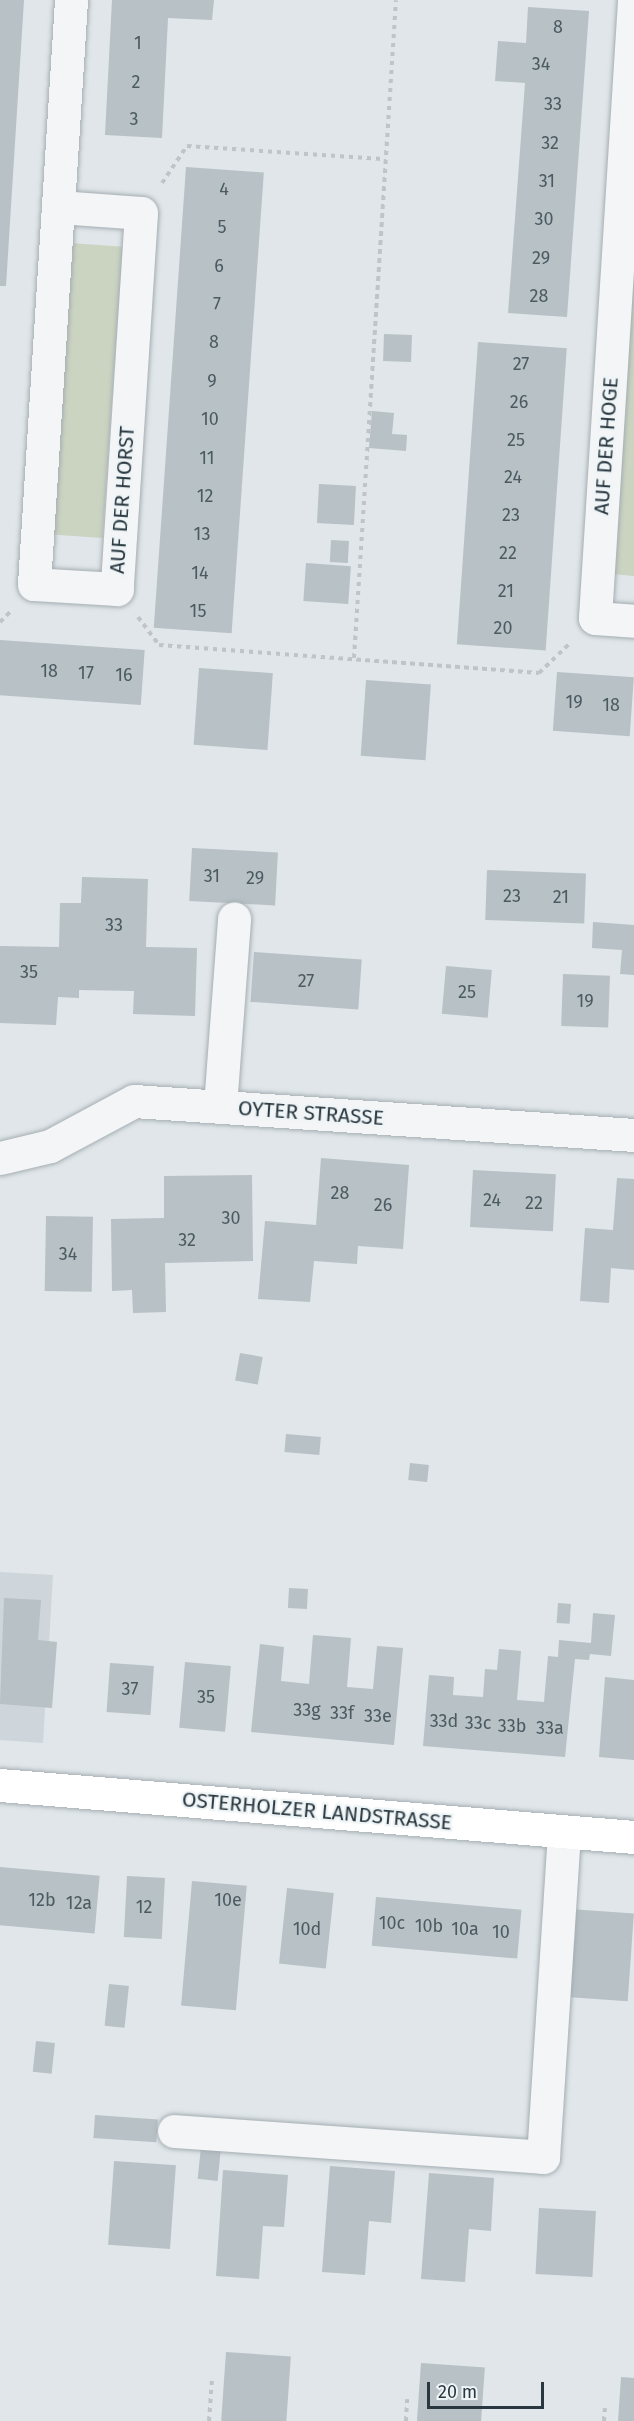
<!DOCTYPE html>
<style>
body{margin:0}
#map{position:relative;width:634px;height:2421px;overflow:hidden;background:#e0e6e9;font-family:"Fira Sans",sans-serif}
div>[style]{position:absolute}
.built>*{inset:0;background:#ced6db}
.green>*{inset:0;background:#cbd3c1;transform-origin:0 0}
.building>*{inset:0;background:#b7c1c6;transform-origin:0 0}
.path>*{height:4px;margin-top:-2px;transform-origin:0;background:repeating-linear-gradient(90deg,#bec4c7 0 4.5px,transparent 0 9px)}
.roads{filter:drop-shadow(0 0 2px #a5aeb3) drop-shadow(0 0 2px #a5aeb3)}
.minor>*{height:33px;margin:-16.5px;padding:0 16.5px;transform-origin:16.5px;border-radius:16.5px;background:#f3f5f7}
.major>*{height:33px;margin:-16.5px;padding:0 16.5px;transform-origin:16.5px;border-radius:16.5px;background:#fff}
span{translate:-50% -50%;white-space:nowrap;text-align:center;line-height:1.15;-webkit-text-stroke:4.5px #eff4f6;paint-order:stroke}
.number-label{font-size:18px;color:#4c5a62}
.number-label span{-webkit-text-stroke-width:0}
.street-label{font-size:21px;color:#293840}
.scale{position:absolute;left:427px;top:2382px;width:117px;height:27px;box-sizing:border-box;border:3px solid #293840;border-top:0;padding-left:8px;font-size:18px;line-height:21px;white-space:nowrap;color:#293840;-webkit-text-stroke:4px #eff4f6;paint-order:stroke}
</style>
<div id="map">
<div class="built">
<div style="clip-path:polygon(0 1572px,53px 1575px,43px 1743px,0 1740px)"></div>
</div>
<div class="green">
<div style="left:69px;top:243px;width:54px;height:292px;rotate:4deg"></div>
<div style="clip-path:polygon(632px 274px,634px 275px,634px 576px,611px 574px)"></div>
</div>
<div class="building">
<div style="clip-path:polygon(0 0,24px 0,6px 286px,0 286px)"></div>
<div style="clip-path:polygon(112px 0,214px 0,212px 20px,168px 18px,162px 138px,105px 135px)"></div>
<div style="clip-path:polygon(528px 7px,589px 11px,567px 317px,508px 313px,525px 83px,495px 81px,498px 41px,526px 43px)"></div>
<div style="left:186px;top:167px;width:78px;height:462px;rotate:4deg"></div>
<div style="left:384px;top:334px;width:28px;height:27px;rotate:2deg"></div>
<div style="left:478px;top:342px;width:89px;height:303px;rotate:4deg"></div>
<div style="clip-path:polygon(372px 411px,394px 413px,392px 434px,407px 435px,406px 451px,369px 448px)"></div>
<div style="left:319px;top:484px;width:37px;height:39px;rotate:3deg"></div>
<div style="left:331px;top:540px;width:18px;height:22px;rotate:3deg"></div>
<div style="left:306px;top:563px;width:45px;height:38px;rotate:4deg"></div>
<div style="left:0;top:640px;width:145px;height:55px;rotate:4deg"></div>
<div style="left:199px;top:668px;width:74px;height:77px;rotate:4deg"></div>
<div style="left:557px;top:672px;width:77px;height:59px;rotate:4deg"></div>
<div style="left:366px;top:680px;width:65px;height:76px;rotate:4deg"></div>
<div style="left:192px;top:848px;width:86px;height:53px;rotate:3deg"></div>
<div style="left:487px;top:870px;width:99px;height:50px;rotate:2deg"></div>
<div style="clip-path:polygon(82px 877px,148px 879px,146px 947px,197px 948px,195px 1016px,133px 1014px,134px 991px,79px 990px,79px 998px,58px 997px,56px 1025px,0 1023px,0 946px,59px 947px,60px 903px,81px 903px)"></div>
<div style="clip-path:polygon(593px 922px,634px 925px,634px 975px,620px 974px,622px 950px,592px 948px)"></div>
<div style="left:254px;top:952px;width:108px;height:50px;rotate:4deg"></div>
<div style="left:446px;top:966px;width:46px;height:48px;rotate:5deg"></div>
<div style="left:563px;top:974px;width:47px;height:52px;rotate:2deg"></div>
<div style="clip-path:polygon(321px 1158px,409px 1165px,403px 1249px,358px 1246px,357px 1264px,314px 1261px,310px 1302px,258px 1299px,265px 1221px,316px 1225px)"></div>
<div style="left:473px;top:1170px;width:83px;height:57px;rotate:3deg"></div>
<div style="clip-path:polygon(252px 1175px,253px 1261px,165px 1263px,166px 1312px,133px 1313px,132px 1290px,112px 1291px,111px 1219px,164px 1218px,164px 1176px)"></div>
<div style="clip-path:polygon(617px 1178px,634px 1179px,634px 1270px,611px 1268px,609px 1303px,580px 1301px,585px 1228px,613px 1230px)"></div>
<div style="left:46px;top:1216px;width:47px;height:75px;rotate:1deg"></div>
<div style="left:240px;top:1353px;width:23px;height:28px;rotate:10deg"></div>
<div style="left:286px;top:1434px;width:35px;height:18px;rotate:5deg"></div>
<div style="left:410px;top:1463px;width:19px;height:17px;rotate:6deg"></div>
<div style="left:289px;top:1588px;width:19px;height:20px;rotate:3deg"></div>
<div style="clip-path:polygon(4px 1598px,41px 1600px,38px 1640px,57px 1642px,52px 1708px,0 1704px)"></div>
<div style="left:558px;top:1603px;width:13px;height:20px;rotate:4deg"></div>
<div style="clip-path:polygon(593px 1613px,615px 1615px,611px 1656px,590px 1654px,589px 1660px,575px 1659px,565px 1757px,423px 1746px,429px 1675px,454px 1677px,453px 1695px,483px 1697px,485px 1669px,497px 1670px,499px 1649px,521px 1651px,517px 1700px,544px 1702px,548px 1656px,558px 1657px,559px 1640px,591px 1643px)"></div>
<div style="clip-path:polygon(313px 1635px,351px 1638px,347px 1687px,373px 1689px,377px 1646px,403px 1648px,394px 1745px,251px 1732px,260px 1644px,284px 1647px,281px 1681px,309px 1684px)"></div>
<div style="left:185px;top:1662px;width:46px;height:66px;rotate:5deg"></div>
<div style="left:110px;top:1663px;width:44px;height:49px;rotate:4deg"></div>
<div style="clip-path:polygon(605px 1677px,634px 1680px,634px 1760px,599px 1757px)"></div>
<div style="left:0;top:1867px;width:100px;height:58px;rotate:5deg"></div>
<div style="left:127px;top:1876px;width:38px;height:61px;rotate:3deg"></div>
<div style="left:192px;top:1881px;width:55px;height:125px;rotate:5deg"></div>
<div style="left:287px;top:1888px;width:47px;height:76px;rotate:6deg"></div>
<div style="left:376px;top:1897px;width:146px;height:49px;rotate:5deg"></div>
<div style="left:570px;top:1909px;width:64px;height:88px;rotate:4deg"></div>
<div style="left:109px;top:1984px;width:20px;height:42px;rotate:6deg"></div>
<div style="left:36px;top:2041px;width:19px;height:31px;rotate:6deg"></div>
<div style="left:95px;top:2115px;width:63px;height:23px;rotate:4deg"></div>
<div style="left:201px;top:2147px;width:20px;height:32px;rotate:6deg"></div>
<div style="left:114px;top:2161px;width:62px;height:84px;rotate:4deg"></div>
<div style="clip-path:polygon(330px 2166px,395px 2171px,391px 2223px,369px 2221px,365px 2275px,322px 2272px)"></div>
<div style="clip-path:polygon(223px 2170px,288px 2175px,284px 2227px,263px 2226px,259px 2279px,216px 2276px)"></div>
<div style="clip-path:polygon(429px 2173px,494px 2178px,491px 2231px,469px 2229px,465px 2282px,421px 2279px)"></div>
<div style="left:539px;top:2208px;width:57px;height:66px;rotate:3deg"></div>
<div style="left:226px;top:2352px;width:65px;height:69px;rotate:4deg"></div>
<div style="left:421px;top:2363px;width:64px;height:58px;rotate:4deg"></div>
<div style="clip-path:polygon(621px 2377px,634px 2378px,634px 2421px,618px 2421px)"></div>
</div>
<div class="path">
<div style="left:162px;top:183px;width:45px;rotate:-56deg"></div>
<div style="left:187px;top:146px;width:196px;rotate:3.8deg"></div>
<div style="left:138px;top:617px;width:35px;rotate:53deg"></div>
<div style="left:159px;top:645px;width:381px;rotate:4.2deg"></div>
<div style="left:539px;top:673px;width:42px;rotate:-44deg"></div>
<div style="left:0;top:622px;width:14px;rotate:-45deg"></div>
<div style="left:354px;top:658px;width:659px;rotate:-86.35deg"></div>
<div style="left:209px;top:2421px;width:42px;rotate:-85.9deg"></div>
<div style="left:406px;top:2421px;width:22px;rotate:-87deg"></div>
<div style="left:604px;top:2421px;width:13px;rotate:-86deg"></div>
</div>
<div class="roads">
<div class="minor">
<div style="left:634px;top:1px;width:618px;rotate:93.62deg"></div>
<div style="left:595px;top:618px;width:39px;rotate:4deg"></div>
<div style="left:58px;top:207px;width:83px;rotate:4.1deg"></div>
<div style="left:141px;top:213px;width:377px;rotate:93.7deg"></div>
<div style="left:117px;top:589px;width:83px;rotate:-176.6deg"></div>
<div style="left:34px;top:584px;width:585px;rotate:-86.37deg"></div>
<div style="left:220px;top:1106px;width:188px;rotate:-85.7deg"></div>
<div style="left:0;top:1158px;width:51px;rotate:-13.5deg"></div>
<div style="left:50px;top:1146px;width:95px;rotate:-28.2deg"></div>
<div style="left:134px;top:1101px;width:501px;rotate:3.89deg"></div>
<div style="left:174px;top:2131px;width:370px;rotate:4deg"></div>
<div style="left:543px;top:2157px;width:326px;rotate:-86.3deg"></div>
</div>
<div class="major">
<div style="left:0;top:1785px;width:636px;rotate:4.69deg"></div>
</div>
</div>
<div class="number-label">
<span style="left:558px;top:27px">8</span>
<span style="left:138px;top:43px">1</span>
<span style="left:541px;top:64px">34</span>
<span style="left:136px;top:82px">2</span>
<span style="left:553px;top:104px">33</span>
<span style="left:134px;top:119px">3</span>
<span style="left:550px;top:143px">32</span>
<span style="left:547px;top:181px">31</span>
<span style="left:224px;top:189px">4</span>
<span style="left:544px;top:219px">30</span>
<span style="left:222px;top:227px">5</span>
<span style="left:541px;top:258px">29</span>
<span style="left:219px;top:266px">6</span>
<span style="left:539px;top:296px">28</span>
<span style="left:217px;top:304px">7</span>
<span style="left:214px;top:342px">8</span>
<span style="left:521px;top:364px">27</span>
<span style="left:212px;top:381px">9</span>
<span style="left:519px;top:402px">26</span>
<span style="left:210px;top:419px">10</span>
<span style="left:516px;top:440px">25</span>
<span style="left:207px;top:458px">11</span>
<span style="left:513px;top:477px">24</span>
<span style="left:205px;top:496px">12</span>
<span style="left:511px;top:515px">23</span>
<span style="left:202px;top:534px">13</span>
<span style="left:508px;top:553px">22</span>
<span style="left:200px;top:573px">14</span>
<span style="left:506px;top:591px">21</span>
<span style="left:198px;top:611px">15</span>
<span style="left:503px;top:628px">20</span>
<span style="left:49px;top:671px">18</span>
<span style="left:86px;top:673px">17</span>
<span style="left:124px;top:675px">16</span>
<span style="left:574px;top:702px">19</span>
<span style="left:611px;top:705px">18</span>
<span style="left:212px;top:876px">31</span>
<span style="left:255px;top:878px">29</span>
<span style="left:512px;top:896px">23</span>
<span style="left:561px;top:897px">21</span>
<span style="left:114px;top:925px">33</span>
<span style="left:29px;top:972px">35</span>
<span style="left:306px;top:981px">27</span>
<span style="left:467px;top:992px">25</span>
<span style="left:585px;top:1001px">19</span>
<span style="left:340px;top:1193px">28</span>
<span style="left:492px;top:1200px">24</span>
<span style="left:534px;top:1203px">22</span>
<span style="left:383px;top:1205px">26</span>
<span style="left:231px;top:1218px">30</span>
<span style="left:187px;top:1240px">32</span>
<span style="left:68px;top:1254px">34</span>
<span style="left:130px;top:1689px">37</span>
<span style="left:206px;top:1697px">35</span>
<span style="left:307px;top:1710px">33g</span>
<span style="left:342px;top:1713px">33f</span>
<span style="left:378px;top:1716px">33e</span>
<span style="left:444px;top:1721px">33d</span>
<span style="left:478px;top:1723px">33c</span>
<span style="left:512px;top:1726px">33b</span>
<span style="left:550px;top:1728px">33a</span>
<span style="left:42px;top:1900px">12b</span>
<span style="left:228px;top:1900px">10e</span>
<span style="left:79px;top:1903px">12a</span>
<span style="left:144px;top:1907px">12</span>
<span style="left:392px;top:1923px">10c</span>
<span style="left:429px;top:1926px">10b</span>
<span style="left:307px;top:1929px">10d</span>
<span style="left:465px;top:1929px">10a</span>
<span style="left:501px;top:1932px">10</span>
</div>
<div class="street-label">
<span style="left:606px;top:446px;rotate:-86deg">AUF DER HOGE</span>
<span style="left:122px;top:500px;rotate:-86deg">AUF DER HORST</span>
<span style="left:311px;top:1113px;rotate:4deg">OYTER STRASSE</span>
<span style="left:317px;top:1811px;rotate:5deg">OSTERHOLZER LANDSTRASSE</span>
</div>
<div class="scale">20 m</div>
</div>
